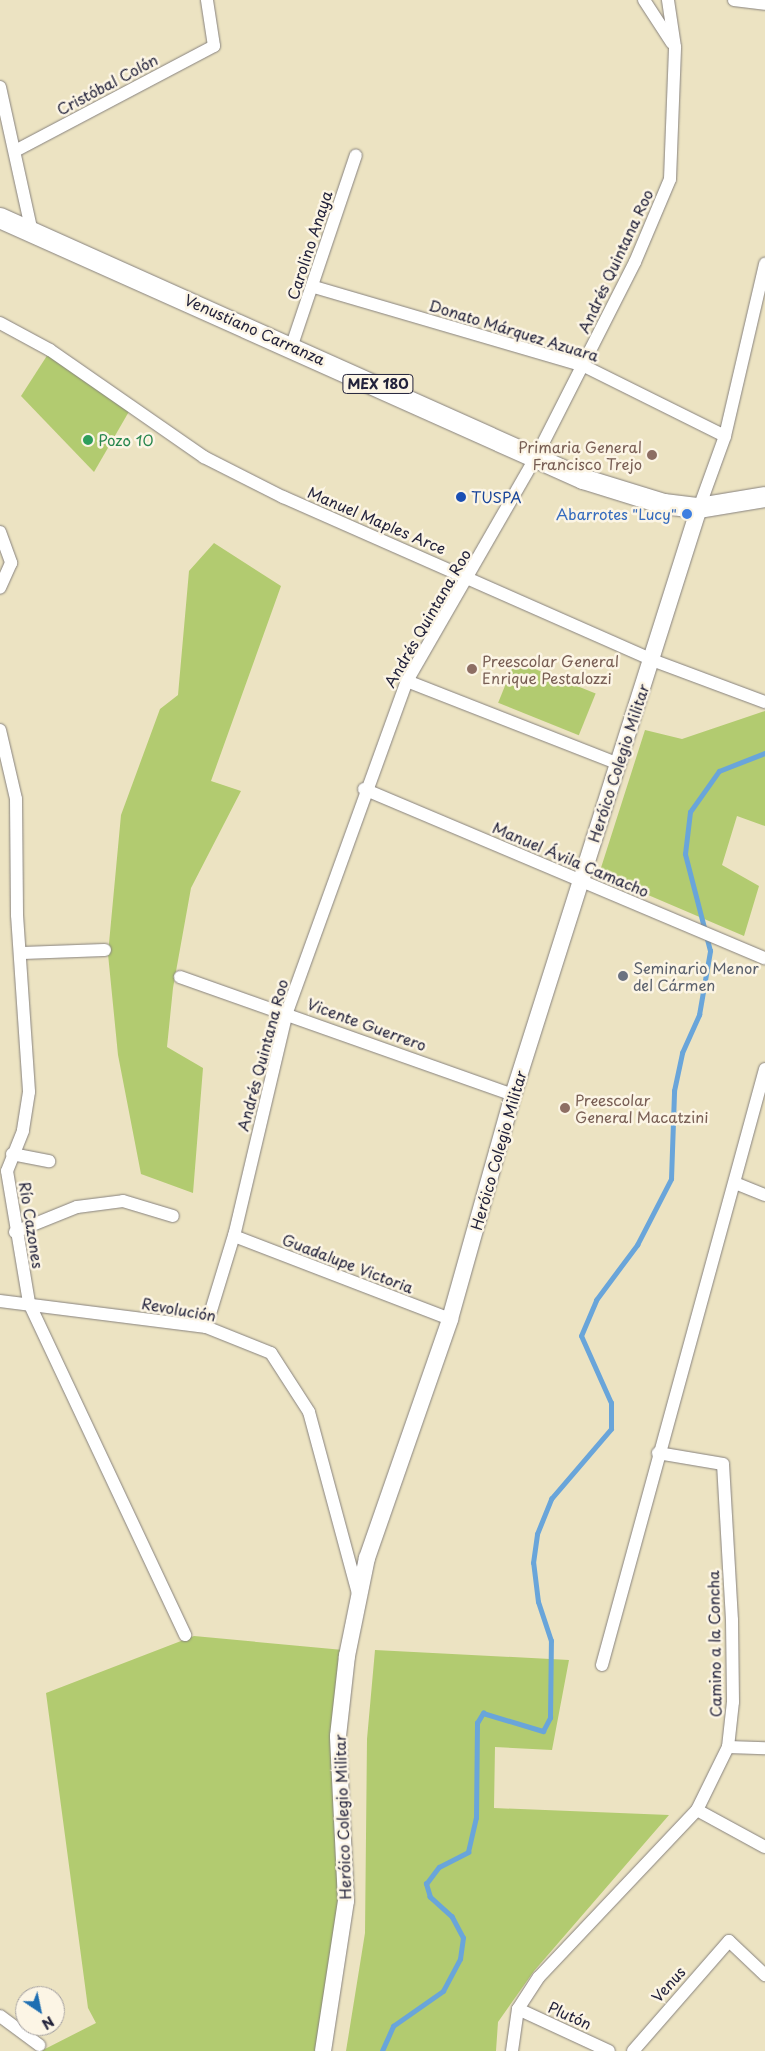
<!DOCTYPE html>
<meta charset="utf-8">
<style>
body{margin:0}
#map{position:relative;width:765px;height:2051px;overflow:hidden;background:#ece3c2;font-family:"Playpen Sans",sans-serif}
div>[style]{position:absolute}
.green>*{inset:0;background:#b2cb70;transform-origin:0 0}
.stream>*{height:4.5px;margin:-2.25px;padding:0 2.25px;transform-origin:2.25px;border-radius:2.25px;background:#69a5da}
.roads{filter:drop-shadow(0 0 1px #87827e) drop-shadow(0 0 1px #87827e)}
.minor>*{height:12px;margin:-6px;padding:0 6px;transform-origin:6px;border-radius:6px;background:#fff}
.tertiary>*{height:16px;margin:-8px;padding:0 8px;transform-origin:8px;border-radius:8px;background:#fff}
.primary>*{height:20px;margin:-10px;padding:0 10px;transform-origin:10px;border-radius:10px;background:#fff}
.dots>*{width:14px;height:14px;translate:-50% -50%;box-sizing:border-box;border:2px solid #fcf5e5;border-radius:50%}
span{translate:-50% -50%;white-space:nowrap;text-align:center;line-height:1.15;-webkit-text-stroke:5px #fcf5e5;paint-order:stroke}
.shield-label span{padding:1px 4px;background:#fcf5e5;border:1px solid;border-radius:4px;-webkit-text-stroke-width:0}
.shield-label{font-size:14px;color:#22223b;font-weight:700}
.street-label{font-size:15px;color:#22223b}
.leisure-label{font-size:15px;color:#27864d}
.left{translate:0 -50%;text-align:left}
.education-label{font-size:15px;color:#785e54}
.right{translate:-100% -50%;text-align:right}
.transit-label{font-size:15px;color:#164399}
.shop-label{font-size:15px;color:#366cbe}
.worship-label{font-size:15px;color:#5b616d}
.north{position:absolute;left:15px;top:1986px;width:50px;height:50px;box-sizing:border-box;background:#fcf5e5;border:1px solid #a5a1a1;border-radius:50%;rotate:146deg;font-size:14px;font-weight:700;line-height:20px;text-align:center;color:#22223b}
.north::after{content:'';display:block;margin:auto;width:18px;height:22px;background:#1f6fb2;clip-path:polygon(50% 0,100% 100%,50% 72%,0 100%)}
</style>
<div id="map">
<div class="green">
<div style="clip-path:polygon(50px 351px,131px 408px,94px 472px,21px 396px)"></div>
<div style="clip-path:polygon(214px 543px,281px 586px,211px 781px,241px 791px,191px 888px,173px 988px,167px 1047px,203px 1068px,193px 1193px,141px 1174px,118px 1055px,108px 954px,121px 815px,160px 709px,178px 695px,189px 571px)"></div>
<div style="left:515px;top:661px;width:87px;height:45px;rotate:22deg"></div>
<div style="clip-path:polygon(765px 711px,765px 826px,737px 816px,722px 865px,759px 886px,744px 936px,599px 874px,645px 730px,682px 739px)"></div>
<div style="clip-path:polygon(194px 1636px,354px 1651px,346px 1728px,341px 1905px,320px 2051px,41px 2051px,96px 2023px,88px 2008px,46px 1693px)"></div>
<div style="clip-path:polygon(375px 1650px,569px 1660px,552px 1750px,495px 1747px,494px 1808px,669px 1815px,534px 1971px,498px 2022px,496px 2051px,346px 2051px,365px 1933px,367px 1739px)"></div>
</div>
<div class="stream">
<div style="left:382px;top:2051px;width:27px;rotate:-66deg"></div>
<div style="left:393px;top:2026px;width:61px;rotate:-35deg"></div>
<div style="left:443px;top:1991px;width:36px;rotate:-62deg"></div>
<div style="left:460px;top:1959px;width:21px;rotate:-82deg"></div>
<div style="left:463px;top:1938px;width:24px;rotate:-118deg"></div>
<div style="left:452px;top:1917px;width:30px;rotate:-138deg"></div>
<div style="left:430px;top:1897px;width:14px;rotate:-107deg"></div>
<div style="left:426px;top:1884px;width:21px;rotate:-53deg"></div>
<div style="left:439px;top:1867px;width:33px;rotate:-27deg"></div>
<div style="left:468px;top:1852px;width:35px;rotate:-77deg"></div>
<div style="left:476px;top:1818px;width:95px;rotate:-89.4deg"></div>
<div style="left:477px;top:1723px;width:12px;rotate:-59deg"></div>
<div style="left:483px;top:1713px;width:63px;rotate:16.7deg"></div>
<div style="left:543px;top:1731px;width:15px;rotate:-62deg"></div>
<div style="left:550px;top:1718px;width:77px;rotate:-89.3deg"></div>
<div style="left:551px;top:1641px;width:41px;rotate:-108.4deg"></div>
<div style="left:538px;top:1602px;width:39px;rotate:-97deg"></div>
<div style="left:533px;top:1563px;width:29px;rotate:-82deg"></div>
<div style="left:537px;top:1534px;width:38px;rotate:-68deg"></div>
<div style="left:551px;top:1499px;width:92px;rotate:-49.4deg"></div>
<div style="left:611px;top:1429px;width:26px;rotate:-90deg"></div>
<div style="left:611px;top:1403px;width:73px;rotate:-114.1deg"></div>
<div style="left:581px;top:1336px;width:39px;rotate:-67deg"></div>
<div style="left:596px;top:1300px;width:69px;rotate:-53.3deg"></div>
<div style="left:637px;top:1245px;width:74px;rotate:-62.7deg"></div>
<div style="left:671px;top:1179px;width:88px;rotate:-88deg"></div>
<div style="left:674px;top:1091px;width:39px;rotate:-78deg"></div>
<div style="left:682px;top:1053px;width:42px;rotate:-65.9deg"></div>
<div style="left:699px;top:1015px;width:65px;rotate:-80.2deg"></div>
<div style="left:710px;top:951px;width:100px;rotate:-104.5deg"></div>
<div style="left:685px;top:854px;width:42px;rotate:-83.2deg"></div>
<div style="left:690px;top:812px;width:50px;rotate:-54.7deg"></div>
<div style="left:719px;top:771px;width:49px;rotate:-21.4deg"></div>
</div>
<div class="roads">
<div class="minor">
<div style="left:644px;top:0;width:51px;rotate:56.9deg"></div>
<div style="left:734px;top:0;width:31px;rotate:7deg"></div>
<div style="left:0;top:87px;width:148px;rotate:77.6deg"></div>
<div style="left:15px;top:151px;width:225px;rotate:-27.8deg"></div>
<div style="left:214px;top:46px;width:47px;rotate:-98.7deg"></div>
<div style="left:314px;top:287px;width:281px;rotate:16.3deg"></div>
<div style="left:584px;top:366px;width:157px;rotate:26.4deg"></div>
<div style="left:0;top:323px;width:57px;rotate:28.4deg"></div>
<div style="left:50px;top:350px;width:188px;rotate:34.8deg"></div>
<div style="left:204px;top:457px;width:89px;rotate:26.9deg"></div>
<div style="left:283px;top:497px;width:403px;rotate:23.8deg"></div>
<div style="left:652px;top:660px;width:121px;rotate:20.4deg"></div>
<div style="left:292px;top:345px;width:200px;rotate:-71.4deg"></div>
<div style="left:699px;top:508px;width:77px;rotate:-70.1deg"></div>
<div style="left:725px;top:436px;width:177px;rotate:-76.9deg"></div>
<div style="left:0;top:532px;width:33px;rotate:70deg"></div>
<div style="left:11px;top:563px;width:27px;rotate:114deg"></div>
<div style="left:407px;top:681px;width:225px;rotate:21.4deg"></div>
<div style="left:0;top:730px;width:71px;rotate:76.9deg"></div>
<div style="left:16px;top:799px;width:116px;rotate:89.5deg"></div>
<div style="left:17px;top:915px;width:177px;rotate:86.1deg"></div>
<div style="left:29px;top:1092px;width:39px;rotate:99deg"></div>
<div style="left:23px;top:1131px;width:43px;rotate:111.8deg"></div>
<div style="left:7px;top:1171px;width:134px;rotate:80.5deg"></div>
<div style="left:29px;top:1303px;width:367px;rotate:64.8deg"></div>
<div style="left:364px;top:789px;width:435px;rotate:22.9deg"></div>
<div style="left:22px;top:953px;width:83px;rotate:-2.1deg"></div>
<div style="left:180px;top:977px;width:353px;rotate:19.5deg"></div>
<div style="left:12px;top:1154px;width:38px;rotate:11deg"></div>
<div style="left:735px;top:1183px;width:32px;rotate:22deg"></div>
<div style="left:15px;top:1232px;width:67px;rotate:-22deg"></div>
<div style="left:77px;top:1207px;width:46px;rotate:-7.4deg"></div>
<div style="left:123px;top:1201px;width:52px;rotate:16.7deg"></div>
<div style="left:234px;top:1236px;width:231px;rotate:21deg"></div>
<div style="left:0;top:1301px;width:208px;rotate:7.2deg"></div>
<div style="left:206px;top:1327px;width:70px;rotate:21.8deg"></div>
<div style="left:271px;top:1353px;width:70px;rotate:57.2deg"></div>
<div style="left:309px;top:1412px;width:188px;rotate:74.9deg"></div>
<div style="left:206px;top:1327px;width:99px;rotate:-73deg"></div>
<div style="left:235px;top:1232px;width:226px;rotate:-76.7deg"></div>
<div style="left:287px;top:1012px;width:352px;rotate:-70.1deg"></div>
<div style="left:407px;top:681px;width:258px;rotate:-60.1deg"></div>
<div style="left:536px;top:457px;width:219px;rotate:-63.1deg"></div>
<div style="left:635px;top:262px;width:90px;rotate:-67.1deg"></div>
<div style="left:670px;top:179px;width:132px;rotate:-87.8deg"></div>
<div style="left:675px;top:47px;width:48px;rotate:-98.5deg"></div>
<div style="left:602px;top:1665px;width:618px;rotate:-74.7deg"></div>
<div style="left:728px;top:1747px;width:37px;rotate:2deg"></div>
<div style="left:697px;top:1810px;width:77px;rotate:28.6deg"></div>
<div style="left:518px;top:2009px;width:100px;rotate:24.8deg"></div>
<div style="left:0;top:2016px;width:49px;rotate:36.6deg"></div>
<div style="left:512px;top:2051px;width:42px;rotate:-81.9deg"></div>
<div style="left:518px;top:2009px;width:38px;rotate:-57deg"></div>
<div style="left:539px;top:1977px;width:230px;rotate:-46.6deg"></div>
<div style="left:697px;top:1810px;width:70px;rotate:-63.8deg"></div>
<div style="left:728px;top:1747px;width:45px;rotate:-83.7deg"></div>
<div style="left:733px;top:1702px;width:82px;rotate:-90.7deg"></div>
<div style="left:732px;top:1620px;width:156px;rotate:-93.3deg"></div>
<div style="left:723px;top:1464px;width:66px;rotate:-170.4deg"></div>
<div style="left:633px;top:2051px;width:146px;rotate:-48.9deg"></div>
<div style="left:729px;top:1941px;width:50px;rotate:43.4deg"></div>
</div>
<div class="tertiary">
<div style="left:323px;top:2051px;width:152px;rotate:-81.3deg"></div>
<div style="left:346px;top:1901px;width:165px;rotate:-92.8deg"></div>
<div style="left:338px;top:1736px;width:81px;rotate:-83.6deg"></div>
<div style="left:347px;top:1656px;width:100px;rotate:-78.5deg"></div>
<div style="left:367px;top:1558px;width:253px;rotate:-70.8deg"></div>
<div style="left:450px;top:1319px;width:233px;rotate:-74.3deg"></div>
<div style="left:513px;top:1095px;width:616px;rotate:-72.42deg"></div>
</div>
<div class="primary">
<div style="left:0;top:218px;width:639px;rotate:24.12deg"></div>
<div style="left:583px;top:479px;width:85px;rotate:17.2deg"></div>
<div style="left:664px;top:504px;width:35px;rotate:7deg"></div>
<div style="left:699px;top:508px;width:67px;rotate:-9.5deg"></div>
</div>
</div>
<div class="dots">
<div style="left:88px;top:440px;background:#2e9e5b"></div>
<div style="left:652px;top:455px;background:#8d6e63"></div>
<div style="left:461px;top:497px;background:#1a4fb4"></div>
<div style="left:687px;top:514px;background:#3f7fe0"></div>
<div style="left:472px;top:669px;background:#8d6e63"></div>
<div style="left:623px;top:976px;background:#6b7280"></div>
<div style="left:565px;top:1108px;background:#8d6e63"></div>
</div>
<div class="shield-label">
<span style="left:378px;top:384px">MEX 180</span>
</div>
<div class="street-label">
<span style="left:107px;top:84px;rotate:-28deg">Cristóbal Colón</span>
<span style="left:309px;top:245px;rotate:-72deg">Carolino Anaya</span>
<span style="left:615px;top:261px;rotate:-65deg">Andrés Quintana Roo</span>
<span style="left:255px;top:329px;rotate:24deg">Venustiano Carranza</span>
<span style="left:514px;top:330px;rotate:17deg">Donato Márquez Azuara</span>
<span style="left:377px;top:520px;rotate:23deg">Manuel Maples Arce</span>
<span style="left:427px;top:618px;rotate:-60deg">Andrés Quintana Roo</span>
<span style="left:618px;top:763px;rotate:-72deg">Heróico Colegio Militar</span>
<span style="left:571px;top:859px;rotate:23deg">Manuel Ávila Camacho</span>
<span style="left:367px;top:1024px;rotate:20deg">Vicente Guerrero</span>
<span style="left:262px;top:1055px;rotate:-75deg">Andrés Quintana Roo</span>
<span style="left:498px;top:1150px;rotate:-74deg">Heróico Colegio Militar</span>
<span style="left:32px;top:1225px;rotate:81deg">Río Cazones</span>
<span style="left:348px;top:1263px;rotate:21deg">Guadalupe Victoria</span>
<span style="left:179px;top:1309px;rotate:10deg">Revolución</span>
<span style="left:714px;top:1644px;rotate:-91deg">Camino a la Concha</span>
<span style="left:342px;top:1817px;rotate:-92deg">Heróico Colegio Militar</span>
<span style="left:668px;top:1984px;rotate:-48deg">Venus</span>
<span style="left:570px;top:2015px;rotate:24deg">Plutón</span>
</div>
<div class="leisure-label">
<span class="left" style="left:98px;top:440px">Pozo 10</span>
</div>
<div class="education-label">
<span class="right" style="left:642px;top:455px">Primaria General<br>Francisco Trejo</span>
<span class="left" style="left:482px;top:669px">Preescolar General<br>Enrique Pestalozzi</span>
<span class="left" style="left:575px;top:1108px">Preescolar<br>General Macatzini</span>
</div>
<div class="transit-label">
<span class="left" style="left:471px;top:497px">TUSPA</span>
</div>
<div class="shop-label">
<span class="right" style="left:677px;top:514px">Abarrotes "Lucy"</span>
</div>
<div class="worship-label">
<span class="left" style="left:633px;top:976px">Seminario Menor<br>del Cármen</span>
</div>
<div class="north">N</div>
</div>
